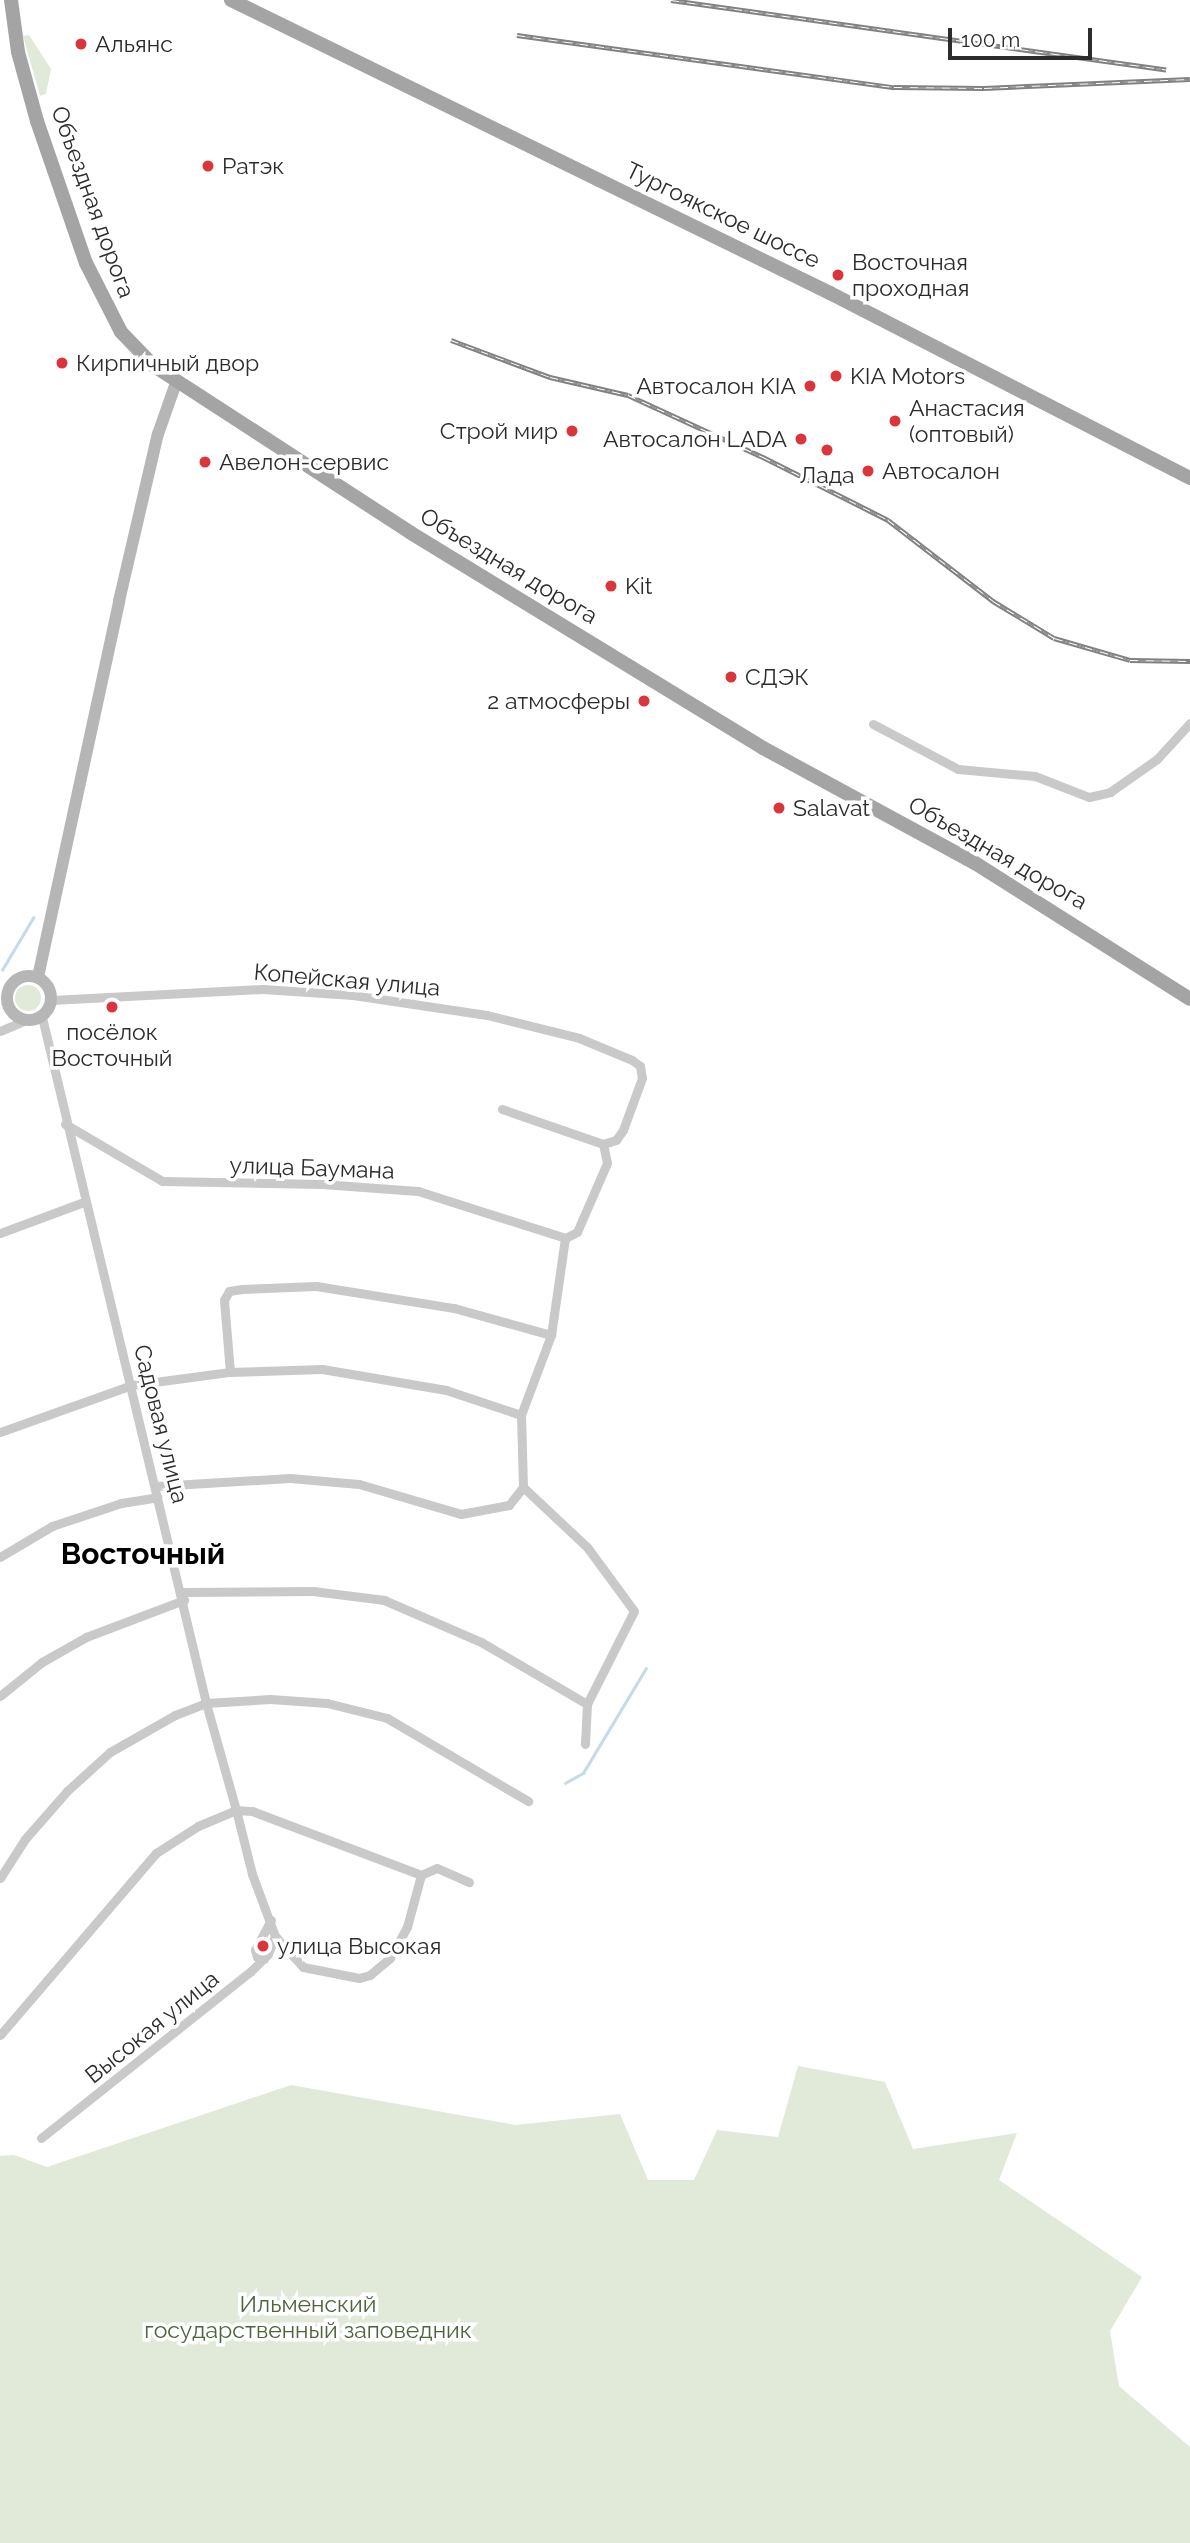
<!DOCTYPE html>
<meta charset="utf-8">
<style>
body{margin:0}
#map{position:relative;width:1190px;height:2543px;overflow:hidden;background:#fff;font-family:Raleway,sans-serif}
div>[style]{position:absolute}
.green>*{inset:0;background:#e1e9d9}
.round{border-radius:50%}
.stream>*{height:2.5px;margin:-1.25px;padding:0 1.25px;transform-origin:1.25px;border-radius:1.25px;background:#c6dae8}
.street>*{height:9px;margin:-4.5px;padding:0 4.5px;transform-origin:4.5px;border-radius:4.5px;background:#c9c9c9}
.secondary>*{height:12px;margin:-6px;padding:0 6px;transform-origin:6px;border-radius:6px;background:#b6b6b6}
.secondary>.ring{margin:-6px;padding:0;box-sizing:content-box;background:none;border:12px solid #b6b6b6;border-radius:50%}
.primary>*{height:14px;margin:-7px;padding:0 7px;transform-origin:7px;border-radius:7px;background:#a4a4a4}
.rail>*{height:5px;margin-top:-2.5px;transform-origin:0;background:repeating-linear-gradient(90deg,#fff 0 8px,#818181 0 16px);box-sizing:border-box;border-block:2px solid #818181}
.dots>*{width:19px;height:19px;translate:-50% -50%;box-sizing:border-box;border:4px solid #fff;border-radius:50%}
span{translate:-50% -50%;white-space:nowrap;text-align:center;line-height:1.15;-webkit-text-stroke:7px #fff;paint-order:stroke}
.poi-label{font-size:23px;color:#2c2c2c}
.left{translate:0 -50%;text-align:left}
.right{translate:-100% -50%;text-align:right}
.street-label{font-size:23px;color:#2c2c2c}
.park-label{font-size:23px;color:#4d643c}
.district-label{font-size:30px;color:#000;font-weight:700}
.scale{position:absolute;left:948px;top:28px;width:144px;height:32px;box-sizing:border-box;border:4px solid #2c2c2c;border-top:0;padding-left:9px;font-size:21px;line-height:24px;white-space:nowrap;color:#2c2c2c;-webkit-text-stroke:5px #fff;paint-order:stroke}
</style>
<div id="map">
<div class="green">
<div style="clip-path:polygon(29px 35px,51px 69px,46px 94px,40px 96px,23px 36px)"></div>
<div class="round" style="left:15px;top:985px;width:26px;height:26px"></div>
<div style="clip-path:polygon(798px 2066px,885px 2082px,913px 2149px,1017px 2133px,999px 2180px,1142px 2277px,1110px 2331px,1119px 2386px,1190px 2447px,1190px 2543px,0 2543px,0 2156px,14px 2155px,47px 2167px,291px 2085px,515px 2125px,620px 2114px,648px 2180px,694px 2180px,717px 2130px,778px 2137px)"></div>
</div>
<div class="stream">
<div style="left:2px;top:970px;width:61px;rotate:-59.2deg"></div>
<div style="left:565px;top:1783px;width:21px;rotate:-29deg"></div>
<div style="left:583px;top:1773px;width:122px;rotate:-59deg"></div>
</div>
<div class="street">
<div style="left:873px;top:724px;width:96px;rotate:27.9deg"></div>
<div style="left:958px;top:769px;width:77px;rotate:5.2deg"></div>
<div style="left:1035px;top:776px;width:58px;rotate:21.3deg"></div>
<div style="left:1089px;top:797px;width:22px;rotate:-13deg"></div>
<div style="left:1110px;top:792px;width:57px;rotate:-35.1deg"></div>
<div style="left:1157px;top:759px;width:49px;rotate:-47.5deg"></div>
<div style="left:52px;top:1000px;width:211px;rotate:-3deg"></div>
<div style="left:263px;top:989px;width:90px;rotate:3.8deg"></div>
<div style="left:353px;top:995px;width:135px;rotate:8.5deg"></div>
<div style="left:487px;top:1015px;width:95px;rotate:14deg"></div>
<div style="left:579px;top:1038px;width:57px;rotate:22.5deg"></div>
<div style="left:632px;top:1060px;width:10px;rotate:37deg"></div>
<div style="left:640px;top:1066px;width:12px;rotate:81deg"></div>
<div style="left:642px;top:1078px;width:55px;rotate:110.1deg"></div>
<div style="left:623px;top:1130px;width:12px;rotate:125deg"></div>
<div style="left:616px;top:1140px;width:14px;rotate:163deg"></div>
<div style="left:603px;top:1144px;width:19px;rotate:78deg"></div>
<div style="left:607px;top:1163px;width:75px;rotate:113.5deg"></div>
<div style="left:577px;top:1232px;width:13px;rotate:153deg"></div>
<div style="left:0;top:1031px;width:28px;rotate:-23deg"></div>
<div style="left:502px;top:1109px;width:107px;rotate:19.1deg"></div>
<div style="left:65px;top:1124px;width:113px;rotate:30.4deg"></div>
<div style="left:162px;top:1181px;width:160px;rotate:1.1deg"></div>
<div style="left:322px;top:1184px;width:96px;rotate:4.2deg"></div>
<div style="left:418px;top:1191px;width:154px;rotate:17.7deg"></div>
<div style="left:0;top:1233px;width:90px;rotate:-20.3deg"></div>
<div style="left:565px;top:1238px;width:98px;rotate:98.2deg"></div>
<div style="left:551px;top:1335px;width:85px;rotate:110.6deg"></div>
<div style="left:521px;top:1415px;width:72px;rotate:88.4deg"></div>
<div style="left:523px;top:1487px;width:88px;rotate:43.2deg"></div>
<div style="left:587px;top:1547px;width:79px;rotate:53.7deg"></div>
<div style="left:634px;top:1611px;width:104px;rotate:116.8deg"></div>
<div style="left:587px;top:1704px;width:40px;rotate:92.9deg"></div>
<div style="left:230px;top:1372px;width:72px;rotate:-94.8deg"></div>
<div style="left:224px;top:1300px;width:10px;rotate:-61deg"></div>
<div style="left:229px;top:1291px;width:13px;rotate:-9deg"></div>
<div style="left:242px;top:1289px;width:74px;rotate:-2.3deg"></div>
<div style="left:316px;top:1286px;width:140px;rotate:9.1deg"></div>
<div style="left:454px;top:1308px;width:101px;rotate:15.6deg"></div>
<div style="left:0;top:1432px;width:140px;rotate:-19.6deg"></div>
<div style="left:132px;top:1385px;width:99px;rotate:-7.6deg"></div>
<div style="left:230px;top:1372px;width:92px;rotate:-1.9deg"></div>
<div style="left:322px;top:1369px;width:126px;rotate:9.6deg"></div>
<div style="left:446px;top:1390px;width:79px;rotate:18.4deg"></div>
<div style="left:156px;top:1486px;width:134px;rotate:-3.4deg"></div>
<div style="left:290px;top:1478px;width:69px;rotate:5deg"></div>
<div style="left:359px;top:1484px;width:106px;rotate:16.4deg"></div>
<div style="left:461px;top:1514px;width:49px;rotate:-10.6deg"></div>
<div style="left:509px;top:1505px;width:23px;rotate:-52deg"></div>
<div style="left:0;top:1557px;width:61px;rotate:-30.8deg"></div>
<div style="left:52px;top:1526px;width:73px;rotate:-18.4deg"></div>
<div style="left:121px;top:1503px;width:37px;rotate:-9deg"></div>
<div style="left:182px;top:1592px;width:131px;rotate:-0.4deg"></div>
<div style="left:313px;top:1591px;width:72px;rotate:7.2deg"></div>
<div style="left:384px;top:1600px;width:106px;rotate:23.4deg"></div>
<div style="left:481px;top:1642px;width:123px;rotate:30.3deg"></div>
<div style="left:0;top:1696px;width:54px;rotate:-39deg"></div>
<div style="left:42px;top:1662px;width:51px;rotate:-29.6deg"></div>
<div style="left:86px;top:1637px;width:105px;rotate:-20.7deg"></div>
<div style="left:421px;top:1875px;width:17px;rotate:-24deg"></div>
<div style="left:437px;top:1868px;width:35px;rotate:24deg"></div>
<div style="left:0;top:1878px;width:46px;rotate:-57.3deg"></div>
<div style="left:25px;top:1839px;width:64px;rotate:-48.8deg"></div>
<div style="left:67px;top:1791px;width:58px;rotate:-42.2deg"></div>
<div style="left:110px;top:1752px;width:75px;rotate:-29.6deg"></div>
<div style="left:175px;top:1715px;width:33px;rotate:-21deg"></div>
<div style="left:206px;top:1703px;width:64px;rotate:-3.6deg"></div>
<div style="left:270px;top:1699px;width:57px;rotate:4deg"></div>
<div style="left:327px;top:1703px;width:62px;rotate:14deg"></div>
<div style="left:387px;top:1718px;width:164px;rotate:30.5deg"></div>
<div style="left:264px;top:1959px;width:7px;rotate:-164deg"></div>
<div style="left:257px;top:1957px;width:7px;rotate:-106deg"></div>
<div style="left:255px;top:1950px;width:34px;rotate:-62deg"></div>
<div style="left:0;top:2035px;width:240px;rotate:-49.4deg"></div>
<div style="left:156px;top:1853px;width:50px;rotate:-32.7deg"></div>
<div style="left:198px;top:1826px;width:41px;rotate:-22.8deg"></div>
<div style="left:236px;top:1810px;width:16px;rotate:4deg"></div>
<div style="left:252px;top:1811px;width:181px;rotate:20.7deg"></div>
<div style="left:421px;top:1875px;width:54px;rotate:105.1deg"></div>
<div style="left:407px;top:1927px;width:35px;rotate:119deg"></div>
<div style="left:390px;top:1958px;width:26px;rotate:140deg"></div>
<div style="left:370px;top:1975px;width:11px;rotate:165deg"></div>
<div style="left:359px;top:1978px;width:57px;rotate:-168.9deg"></div>
<div style="left:303px;top:1967px;width:42px;rotate:-132.1deg"></div>
<div style="left:275px;top:1936px;width:66px;rotate:-110.4deg"></div>
<div style="left:252px;top:1874px;width:66px;rotate:-104deg"></div>
<div style="left:236px;top:1810px;width:111px;rotate:-105.7deg"></div>
<div style="left:206px;top:1703px;width:705px;rotate:-103.45deg"></div>
<div style="left:41px;top:2138px;width:267px;rotate:-38.5deg"></div>
<div style="left:250px;top:1972px;width:25px;rotate:-45deg"></div>
<div style="left:268px;top:1954px;width:19px;rotate:-69deg"></div>
</div>
<div class="secondary">
<div class="ring" style="left:7px;top:976px;width:32px;height:32px"></div>
<div style="left:38px;top:977px;width:385px;rotate:-77.8deg"></div>
<div style="left:119px;top:601px;width:171px;rotate:-76.9deg"></div>
<div style="left:158px;top:434px;width:54px;rotate:-70.6deg"></div>
</div>
<div class="primary">
<div style="left:11px;top:0;width:52px;rotate:82.3deg"></div>
<div style="left:18px;top:52px;width:72px;rotate:74.6deg"></div>
<div style="left:37px;top:121px;width:150px;rotate:71deg"></div>
<div style="left:86px;top:263px;width:77px;rotate:63.1deg"></div>
<div style="left:121px;top:332px;width:47px;rotate:45.9deg"></div>
<div style="left:154px;top:366px;width:306px;rotate:33deg"></div>
<div style="left:411px;top:533px;width:412px;rotate:31.4deg"></div>
<div style="left:763px;top:748px;width:241px;rotate:28.5deg"></div>
<div style="left:975px;top:863px;width:254px;rotate:32.3deg"></div>
<div style="left:231px;top:0;width:667px;rotate:26.07deg"></div>
<div style="left:830px;top:293px;width:405px;rotate:27.2deg"></div>
</div>
<div class="rail">
<div style="left:671px;top:0;width:500px;rotate:8deg"></div>
<div style="left:517px;top:35px;width:381px;rotate:7.9deg"></div>
<div style="left:894px;top:87px;width:90px;rotate:0.6deg"></div>
<div style="left:984px;top:88px;width:206px;rotate:-2.5deg"></div>
<div style="left:451px;top:340px;width:106px;rotate:20.5deg"></div>
<div style="left:550px;top:377px;width:80px;rotate:13deg"></div>
<div style="left:628px;top:395px;width:149px;rotate:24.7deg"></div>
<div style="left:763px;top:457px;width:140px;rotate:26.7deg"></div>
<div style="left:888px;top:520px;width:133px;rotate:37.6deg"></div>
<div style="left:993px;top:601px;width:71px;rotate:31.2deg"></div>
<div style="left:1054px;top:638px;width:79px;rotate:16.1deg"></div>
<div style="left:1130px;top:660px;width:60px;rotate:1deg"></div>
</div>
<div class="dots">
<div style="left:81px;top:44px;background:#db353b"></div>
<div style="left:208px;top:166px;background:#db353b"></div>
<div style="left:838px;top:275px;background:#db353b"></div>
<div style="left:62px;top:363px;background:#db353b"></div>
<div style="left:836px;top:376px;background:#db353b"></div>
<div style="left:810px;top:386px;background:#db353b"></div>
<div style="left:895px;top:421px;background:#db353b"></div>
<div style="left:572px;top:431px;background:#db353b"></div>
<div style="left:801px;top:439px;background:#db353b"></div>
<div style="left:827px;top:450px;background:#db353b"></div>
<div style="left:205px;top:462px;background:#db353b"></div>
<div style="left:868px;top:471px;background:#db353b"></div>
<div style="left:611px;top:586px;background:#db353b"></div>
<div style="left:731px;top:677px;background:#db353b"></div>
<div style="left:644px;top:701px;background:#db353b"></div>
<div style="left:779px;top:808px;background:#db353b"></div>
<div style="left:112px;top:1007px;background:#db353b"></div>
<div style="left:263px;top:1946px;background:#db353b"></div>
</div>
<div class="poi-label">
<span class="left" style="left:95px;top:44px">Альянс</span>
<span class="left" style="left:222px;top:166px">Ратэк</span>
<span class="left" style="left:852px;top:275px">Восточная<br>проходная</span>
<span class="left" style="left:76px;top:363px">Кирпичный двор</span>
<span class="left" style="left:850px;top:376px">KIA Motors</span>
<span class="right" style="left:796px;top:386px">Автосалон KIA</span>
<span class="left" style="left:909px;top:421px">Анастасия<br>(оптовый)</span>
<span class="right" style="left:558px;top:431px">Строй мир</span>
<span class="right" style="left:787px;top:439px">Автосалон LADA</span>
<span class="left" style="left:219px;top:462px">Авелон-сервис</span>
<span class="left" style="left:882px;top:471px">Автосалон</span>
<span style="left:827px;top:475px">Лада</span>
<span class="left" style="left:625px;top:586px">Kit</span>
<span class="left" style="left:745px;top:677px">СДЭК</span>
<span class="right" style="left:630px;top:701px">2 атмосферы</span>
<span class="left" style="left:793px;top:808px">Salavat</span>
<span style="left:112px;top:1045px">посёлок<br>Восточный</span>
<span class="left" style="left:277px;top:1946px">улица Высокая</span>
</div>
<div class="street-label">
<span style="left:93px;top:202px;rotate:70deg">Объездная дорога</span>
<span style="left:723px;top:215px;rotate:26deg">Тургоякское шоссе</span>
<span style="left:509px;top:566px;rotate:31deg">Объездная дорога</span>
<span style="left:998px;top:853px;rotate:30deg">Объездная дорога</span>
<span style="left:347px;top:980px;rotate:5deg">Копейская улица</span>
<span style="left:312px;top:1168px;rotate:2deg">улица Баумана</span>
<span style="left:161px;top:1424px;rotate:76deg">Садовая улица</span>
<span style="left:152px;top:2027px;rotate:-39deg">Высокая улица</span>
</div>
<div class="park-label">
<span style="left:308px;top:2317px">Ильменский<br>государственный заповедник</span>
</div>
<div class="district-label">
<span style="left:143px;top:1554px">Восточный</span>
</div>
<div class="scale">100 m</div>
</div>
